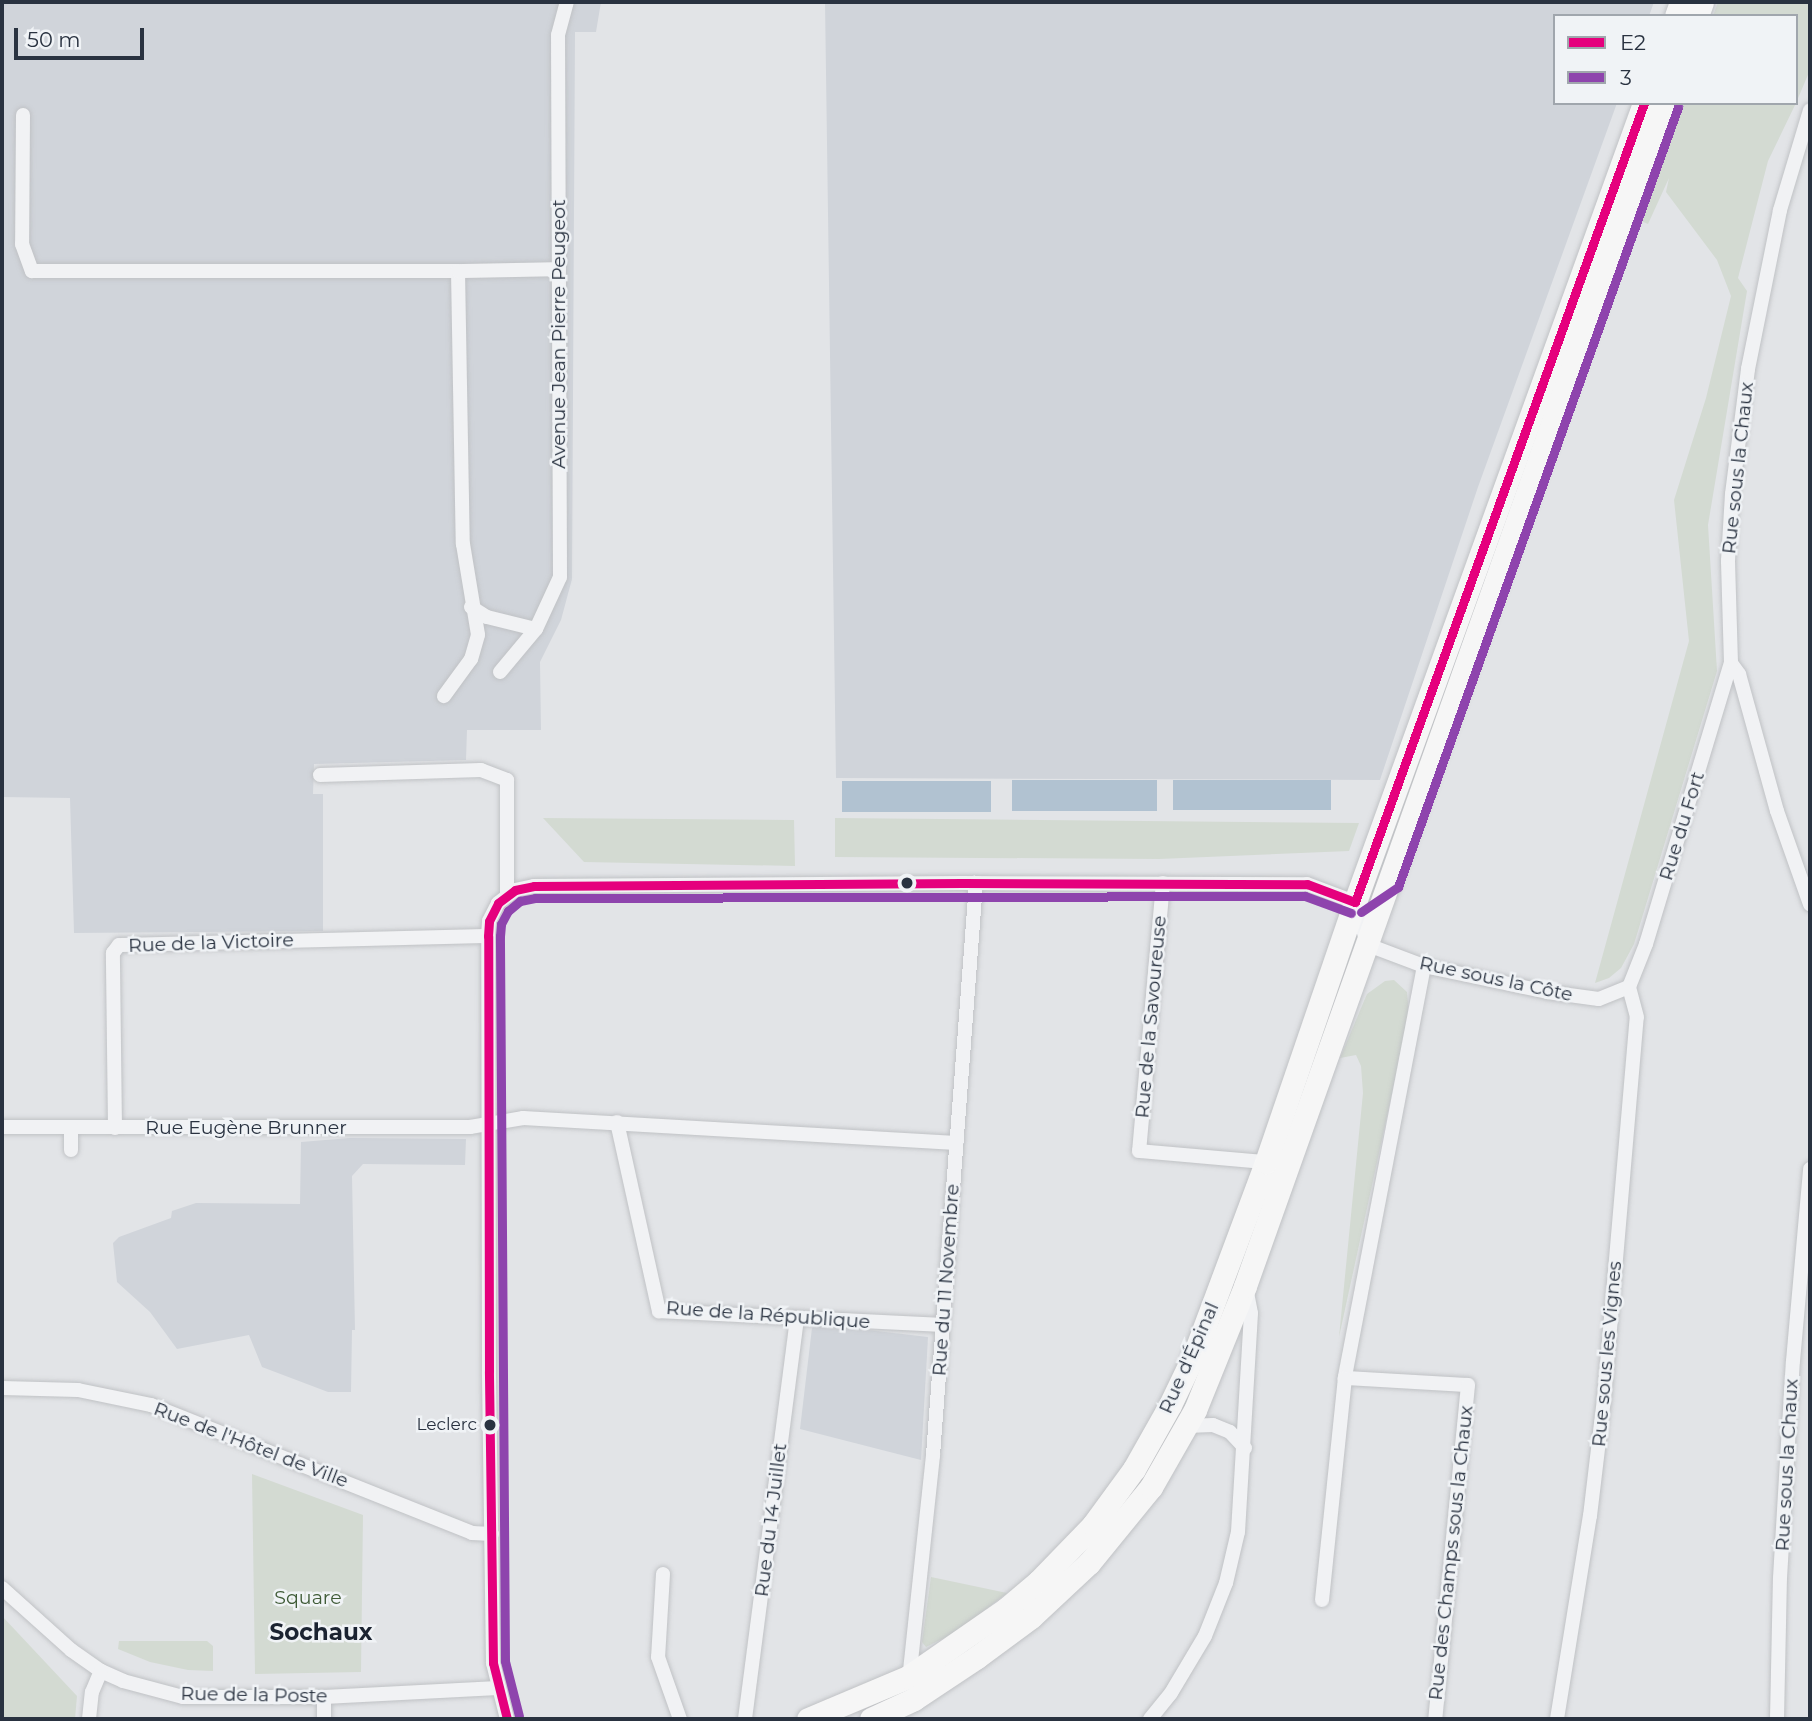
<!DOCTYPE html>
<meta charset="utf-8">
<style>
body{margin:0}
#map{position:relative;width:1812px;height:1721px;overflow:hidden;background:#e2e4e7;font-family:Montserrat,sans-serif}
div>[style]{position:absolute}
.built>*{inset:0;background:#d0d4da}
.green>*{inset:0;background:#d3dad2}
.water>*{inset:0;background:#b1c2d1;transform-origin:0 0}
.roads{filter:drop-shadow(0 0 2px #c0c2c5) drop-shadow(0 0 2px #c0c2c5)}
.street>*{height:14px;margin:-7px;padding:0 7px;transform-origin:7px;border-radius:7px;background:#f1f2f4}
.primary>*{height:23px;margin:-11.5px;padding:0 11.5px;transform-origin:11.5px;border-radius:11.5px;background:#f6f6f6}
.bus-1>*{height:9px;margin:-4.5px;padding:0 4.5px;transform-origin:4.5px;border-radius:4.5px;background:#e5007d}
.bus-2>*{height:9px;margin:-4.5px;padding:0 4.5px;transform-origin:4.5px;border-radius:4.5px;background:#8e44ad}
.dots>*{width:19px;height:19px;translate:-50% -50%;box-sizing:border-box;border:4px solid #f0f3f6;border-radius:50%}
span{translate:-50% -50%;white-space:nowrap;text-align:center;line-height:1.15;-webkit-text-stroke:5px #f0f3f6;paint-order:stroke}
.bus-label{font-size:17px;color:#293240}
.right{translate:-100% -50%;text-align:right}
.street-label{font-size:19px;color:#293240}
.park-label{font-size:19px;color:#3f5b37}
.quarter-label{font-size:23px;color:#1b2331;font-weight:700}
.frame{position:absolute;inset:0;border:4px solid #293240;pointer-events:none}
.legend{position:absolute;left:1553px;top:14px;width:245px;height:91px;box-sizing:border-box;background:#f0f3f6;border:2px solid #a0a6ad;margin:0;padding:9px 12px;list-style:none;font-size:21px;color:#293240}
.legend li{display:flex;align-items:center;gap:14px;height:35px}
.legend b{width:35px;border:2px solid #a0a6ad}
.scale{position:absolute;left:14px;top:28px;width:130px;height:32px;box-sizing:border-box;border:4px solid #293240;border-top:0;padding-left:9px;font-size:21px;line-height:24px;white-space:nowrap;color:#293240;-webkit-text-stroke:5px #f0f3f6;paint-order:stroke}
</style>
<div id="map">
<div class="built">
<div style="clip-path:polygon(2px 2px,601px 2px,596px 32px,575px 32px,572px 579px,561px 620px,540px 662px,541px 730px,467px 730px,466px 760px,314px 764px,313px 794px,323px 794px,323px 931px,74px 933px,70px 798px,2px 797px)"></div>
<div style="clip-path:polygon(825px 2px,1654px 2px,1649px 16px,1555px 16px,1555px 103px,1617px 103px,1478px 487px,1380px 780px,836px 778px)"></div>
<div style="clip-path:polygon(350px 1138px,466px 1139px,465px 1165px,363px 1164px,352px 1176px,355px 1330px,352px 1330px,351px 1392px,328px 1392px,262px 1367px,249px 1335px,177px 1349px,150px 1312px,117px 1282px,113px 1243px,119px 1237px,171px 1218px,172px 1211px,196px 1203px,300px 1204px,301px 1142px)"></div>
<div style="clip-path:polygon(817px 1324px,928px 1337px,921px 1460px,800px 1429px,812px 1328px)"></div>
</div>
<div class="green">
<div style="clip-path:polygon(1718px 2px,1810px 2px,1810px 70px,1796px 103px,1796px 16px,1713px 16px)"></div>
<div style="clip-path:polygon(1683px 103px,1796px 103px,1768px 161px,1738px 278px,1747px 291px,1708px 525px,1717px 671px,1634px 944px,1621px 968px,1609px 978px,1595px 983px,1689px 641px,1674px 500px,1706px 398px,1731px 296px,1717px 260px,1666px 192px,1669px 178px,1648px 224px,1641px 221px)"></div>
<div style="clip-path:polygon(543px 818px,794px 820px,795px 866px,584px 862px)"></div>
<div style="clip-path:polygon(835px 818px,1359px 823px,1349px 851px,1159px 859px,835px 857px)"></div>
<div style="clip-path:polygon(1394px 980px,1407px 992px,1409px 1015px,1339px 1337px,1363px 1093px,1361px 1066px,1356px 1055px,1340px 1058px,1367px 994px,1385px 981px)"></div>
<div style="clip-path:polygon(252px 1474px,363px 1515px,361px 1672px,255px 1674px)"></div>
<div style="clip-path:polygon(931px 1577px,1007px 1593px,958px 1631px,926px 1647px,922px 1642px)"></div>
<div style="clip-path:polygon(2px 1616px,77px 1696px,75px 1719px,2px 1719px)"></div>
<div style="clip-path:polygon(119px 1641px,207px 1641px,213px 1646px,213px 1671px,188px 1670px,150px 1662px,118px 1649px)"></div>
</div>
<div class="water">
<div style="left:1012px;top:780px;width:145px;height:31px"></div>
<div style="left:1331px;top:780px;width:30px;height:158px;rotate:90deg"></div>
<div style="left:842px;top:781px;width:149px;height:31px"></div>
</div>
<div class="roads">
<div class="street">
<div style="left:23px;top:115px;width:129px;rotate:90.4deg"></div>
<div style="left:22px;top:244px;width:29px;rotate:70deg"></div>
<div style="left:32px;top:271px;width:426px"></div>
<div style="left:458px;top:271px;width:273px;rotate:89deg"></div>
<div style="left:463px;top:544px;width:92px;rotate:80.6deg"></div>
<div style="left:478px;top:635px;width:25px;rotate:106deg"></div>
<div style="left:471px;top:659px;width:46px;rotate:126.1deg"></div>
<div style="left:458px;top:271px;width:101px;rotate:-1.1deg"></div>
<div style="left:471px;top:607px;width:19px;rotate:32deg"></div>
<div style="left:487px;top:617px;width:50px;rotate:13.8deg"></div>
<div style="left:1731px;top:663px;width:14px;rotate:54deg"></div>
<div style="left:1739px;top:674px;width:142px;rotate:74.5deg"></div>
<div style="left:1777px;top:811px;width:99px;rotate:70.5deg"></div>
<div style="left:500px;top:672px;width:56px;rotate:-50.1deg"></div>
<div style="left:536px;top:629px;width:57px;rotate:-65.2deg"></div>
<div style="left:560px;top:577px;width:542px;rotate:-90.21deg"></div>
<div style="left:558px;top:35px;width:34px;rotate:-75deg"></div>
<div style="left:320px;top:775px;width:161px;rotate:-1.8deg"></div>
<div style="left:481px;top:770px;width:28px;rotate:21deg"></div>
<div style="left:507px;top:780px;width:115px;rotate:90deg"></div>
<div style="left:1163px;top:883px;width:269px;rotate:95.1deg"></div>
<div style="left:1139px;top:1151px;width:127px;rotate:5deg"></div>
<div style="left:1356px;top:903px;width:39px;rotate:75deg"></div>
<div style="left:1366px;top:941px;width:12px;rotate:35deg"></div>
<div style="left:1376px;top:948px;width:51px;rotate:20.6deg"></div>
<div style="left:1424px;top:966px;width:126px;rotate:11.9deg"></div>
<div style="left:1547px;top:992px;width:52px;rotate:7.7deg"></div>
<div style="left:1599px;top:999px;width:32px;rotate:-22deg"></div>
<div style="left:1424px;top:966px;width:420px;rotate:100.9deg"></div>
<div style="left:1345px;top:1378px;width:123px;rotate:3.3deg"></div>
<div style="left:1468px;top:1385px;width:336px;rotate:95.6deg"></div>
<div style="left:1629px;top:987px;width:46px;rotate:-68.4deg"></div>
<div style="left:1646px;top:944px;width:294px;rotate:-73.2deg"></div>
<div style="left:1731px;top:663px;width:102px;rotate:-91.7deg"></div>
<div style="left:1728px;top:561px;width:67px;rotate:-86.6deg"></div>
<div style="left:1732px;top:494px;width:126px;rotate:-82.7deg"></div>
<div style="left:1748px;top:369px;width:162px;rotate:-78.6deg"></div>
<div style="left:1780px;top:210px;width:104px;rotate:-73.3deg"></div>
<div style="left:617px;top:1122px;width:194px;rotate:77.5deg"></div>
<div style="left:659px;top:1311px;width:283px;rotate:2.8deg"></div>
<div style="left:2px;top:1127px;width:468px"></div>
<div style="left:470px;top:1127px;width:54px;rotate:-9.6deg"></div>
<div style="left:523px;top:1118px;width:434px;rotate:3.3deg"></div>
<div style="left:71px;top:1128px;width:22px;rotate:90deg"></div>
<div style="left:115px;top:1128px;width:175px;rotate:-90.7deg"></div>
<div style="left:113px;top:953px;width:10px;rotate:-53deg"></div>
<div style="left:119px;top:945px;width:369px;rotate:-1.4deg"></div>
<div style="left:2px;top:1388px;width:76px;rotate:1.5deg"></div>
<div style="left:78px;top:1390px;width:75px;rotate:11.6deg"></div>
<div style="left:151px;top:1405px;width:346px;rotate:21.7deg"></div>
<div style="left:472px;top:1533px;width:20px;rotate:3deg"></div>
<div style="left:1187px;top:1426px;width:26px;rotate:-2deg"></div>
<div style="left:1213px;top:1425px;width:18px;rotate:22deg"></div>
<div style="left:1230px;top:1432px;width:22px;rotate:47deg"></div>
<div style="left:663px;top:1574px;width:83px;rotate:93.4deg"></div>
<div style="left:658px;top:1657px;width:66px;rotate:70.5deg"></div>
<div style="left:2px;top:1588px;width:93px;rotate:41.9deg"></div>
<div style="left:71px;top:1650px;width:37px;rotate:35deg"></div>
<div style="left:101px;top:1671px;width:24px;rotate:24deg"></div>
<div style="left:123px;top:1681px;width:62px;rotate:14.9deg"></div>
<div style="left:183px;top:1697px;width:141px"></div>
<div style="left:324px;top:1697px;width:174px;rotate:-3deg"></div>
<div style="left:1322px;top:1600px;width:223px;rotate:-84.1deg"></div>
<div style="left:909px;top:1680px;width:226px;rotate:-83.9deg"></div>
<div style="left:933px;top:1455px;width:574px;rotate:-85.7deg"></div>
<div style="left:324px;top:1697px;width:22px;rotate:90deg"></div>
<div style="left:89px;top:1719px;width:27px;rotate:-84deg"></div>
<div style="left:92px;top:1692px;width:23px;rotate:-67deg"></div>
<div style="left:507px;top:1719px;width:58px;rotate:-104deg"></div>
<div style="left:493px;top:1663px;width:292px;rotate:-90.8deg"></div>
<div style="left:489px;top:1371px;width:435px;rotate:-90.1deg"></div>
<div style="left:488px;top:936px;width:15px;rotate:-86deg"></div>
<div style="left:489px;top:921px;width:20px;rotate:-63deg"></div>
<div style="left:498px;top:903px;width:21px;rotate:-37deg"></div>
<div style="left:515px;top:890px;width:19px;rotate:-12deg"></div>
<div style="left:534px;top:886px;width:428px;rotate:-0.4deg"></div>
<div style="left:962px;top:883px;width:345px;rotate:0.2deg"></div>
<div style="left:1307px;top:884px;width:51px;rotate:20.6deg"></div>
<div style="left:745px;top:1719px;width:402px;rotate:-82.6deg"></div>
<div style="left:1150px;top:1719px;width:33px;rotate:-51deg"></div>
<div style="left:1171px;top:1693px;width:66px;rotate:-59.2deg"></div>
<div style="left:1205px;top:1636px;width:57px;rotate:-68.4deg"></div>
<div style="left:1226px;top:1583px;width:52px;rotate:-76.8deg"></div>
<div style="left:1238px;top:1532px;width:219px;rotate:-86.6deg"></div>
<div style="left:1251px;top:1313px;width:26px;rotate:-101deg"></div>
<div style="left:1557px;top:1719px;width:206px;rotate:-80.8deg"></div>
<div style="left:1590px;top:1516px;width:118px;rotate:-83.2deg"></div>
<div style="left:1604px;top:1399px;width:383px;rotate:-85.1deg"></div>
<div style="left:1637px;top:1017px;width:31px;rotate:-105deg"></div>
<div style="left:1777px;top:1719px;width:141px;rotate:-88.8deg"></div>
<div style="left:1780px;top:1578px;width:217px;rotate:-86.6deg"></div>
<div style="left:1793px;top:1361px;width:193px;rotate:-84.9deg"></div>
</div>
<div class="primary">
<div style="left:1676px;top:16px;width:15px;rotate:-70deg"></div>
<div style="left:1697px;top:16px;width:15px;rotate:-70deg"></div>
<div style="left:808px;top:1719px;width:108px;rotate:-22.8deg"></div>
<div style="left:908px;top:1677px;width:119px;rotate:-34.8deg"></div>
<div style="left:1006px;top:1609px;width:43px;rotate:-40.3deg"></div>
<div style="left:1039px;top:1581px;width:78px;rotate:-46deg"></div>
<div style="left:1093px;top:1525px;width:69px;rotate:-53.8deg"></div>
<div style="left:1134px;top:1469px;width:73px;rotate:-60.6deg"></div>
<div style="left:1170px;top:1405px;width:55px;rotate:-64.4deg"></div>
<div style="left:1194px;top:1355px;width:206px;rotate:-69.5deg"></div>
<div style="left:1266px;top:1162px;width:275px;rotate:-71.1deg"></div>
<div style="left:1355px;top:902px;width:850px;rotate:-70.11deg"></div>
<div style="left:871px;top:1719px;width:47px;rotate:-24.9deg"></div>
<div style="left:914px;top:1699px;width:76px;rotate:-33.7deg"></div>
<div style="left:977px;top:1657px;width:67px;rotate:-36.5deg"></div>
<div style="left:1031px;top:1617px;width:79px;rotate:-43deg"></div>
<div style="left:1089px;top:1563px;width:98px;rotate:-50.8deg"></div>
<div style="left:1151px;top:1487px;width:89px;rotate:-60.3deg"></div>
<div style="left:1195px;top:1410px;width:134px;rotate:-68deg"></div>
<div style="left:1245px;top:1286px;width:1256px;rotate:-70.41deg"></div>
</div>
</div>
<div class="bus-1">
<div style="left:1355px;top:902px;width:850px;rotate:-70.11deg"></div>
<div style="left:507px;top:1719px;width:58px;rotate:-104deg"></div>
<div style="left:493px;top:1663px;width:292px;rotate:-90.8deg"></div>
<div style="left:489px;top:1371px;width:435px;rotate:-90.1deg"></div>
<div style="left:488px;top:936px;width:15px;rotate:-86deg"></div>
<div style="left:489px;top:921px;width:20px;rotate:-63deg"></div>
<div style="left:498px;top:903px;width:21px;rotate:-37deg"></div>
<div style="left:515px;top:890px;width:19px;rotate:-12deg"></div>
<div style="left:534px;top:886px;width:428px;rotate:-0.4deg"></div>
<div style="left:962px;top:883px;width:345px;rotate:0.2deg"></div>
<div style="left:1307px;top:884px;width:51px;rotate:20.6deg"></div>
</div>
<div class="bus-2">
<div style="left:1361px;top:912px;width:45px;rotate:-34deg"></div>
<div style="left:1398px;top:887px;width:829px;rotate:-70.25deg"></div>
<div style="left:519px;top:1716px;width:57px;rotate:-104.3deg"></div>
<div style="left:505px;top:1661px;width:725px;rotate:-90.4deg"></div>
<div style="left:500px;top:936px;width:12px;rotate:-85deg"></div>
<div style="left:501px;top:924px;width:15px;rotate:-62deg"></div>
<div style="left:508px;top:911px;width:16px;rotate:-40deg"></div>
<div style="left:520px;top:901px;width:15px;rotate:-11deg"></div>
<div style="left:535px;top:898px;width:770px;rotate:-0.15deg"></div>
<div style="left:1305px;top:896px;width:49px;rotate:20.3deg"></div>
</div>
<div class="dots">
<div style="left:907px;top:883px;background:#293240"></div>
<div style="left:490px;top:1425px;background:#293240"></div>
</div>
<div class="bus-label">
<span class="right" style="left:477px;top:1425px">Leclerc</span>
</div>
<div class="street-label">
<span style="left:559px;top:334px;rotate:-90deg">Avenue Jean Pierre Peugeot</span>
<span style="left:1738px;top:468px;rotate:-84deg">Rue sous la Chaux</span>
<span style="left:1682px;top:826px;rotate:-73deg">Rue du Fort</span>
<span style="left:211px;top:943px;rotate:-2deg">Rue de la Victoire</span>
<span style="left:1496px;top:979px;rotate:12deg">Rue sous la Côte</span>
<span style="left:1151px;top:1017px;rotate:-85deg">Rue de la Savoureuse</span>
<span style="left:246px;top:1128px">Rue Eugène Brunner</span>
<span style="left:946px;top:1280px;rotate:-86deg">Rue du 11 Novembre</span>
<span style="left:768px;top:1315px;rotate:4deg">Rue de la République</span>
<span style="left:1607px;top:1354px;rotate:-85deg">Rue sous les Vignes</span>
<span style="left:1189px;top:1358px;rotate:-66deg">Rue d'Épinal</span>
<span style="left:251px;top:1445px;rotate:21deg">Rue de l'Hôtel de Ville</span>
<span style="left:1787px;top:1465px;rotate:-87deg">Rue sous la Chaux</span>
<span style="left:771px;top:1520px;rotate:-83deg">Rue du 14 Juillet</span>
<span style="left:1451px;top:1553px;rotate:-84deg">Rue des Champs sous la Chaux</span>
<span style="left:254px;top:1695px;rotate:1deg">Rue de la Poste</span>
</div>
<div class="park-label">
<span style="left:308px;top:1598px">Square</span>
</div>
<div class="quarter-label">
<span style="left:321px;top:1632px">Sochaux</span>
</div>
<div class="frame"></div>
<ul class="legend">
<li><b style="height:9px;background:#e5007d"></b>E2</li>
<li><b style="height:9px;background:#8e44ad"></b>3</li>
</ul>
<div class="scale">50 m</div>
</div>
